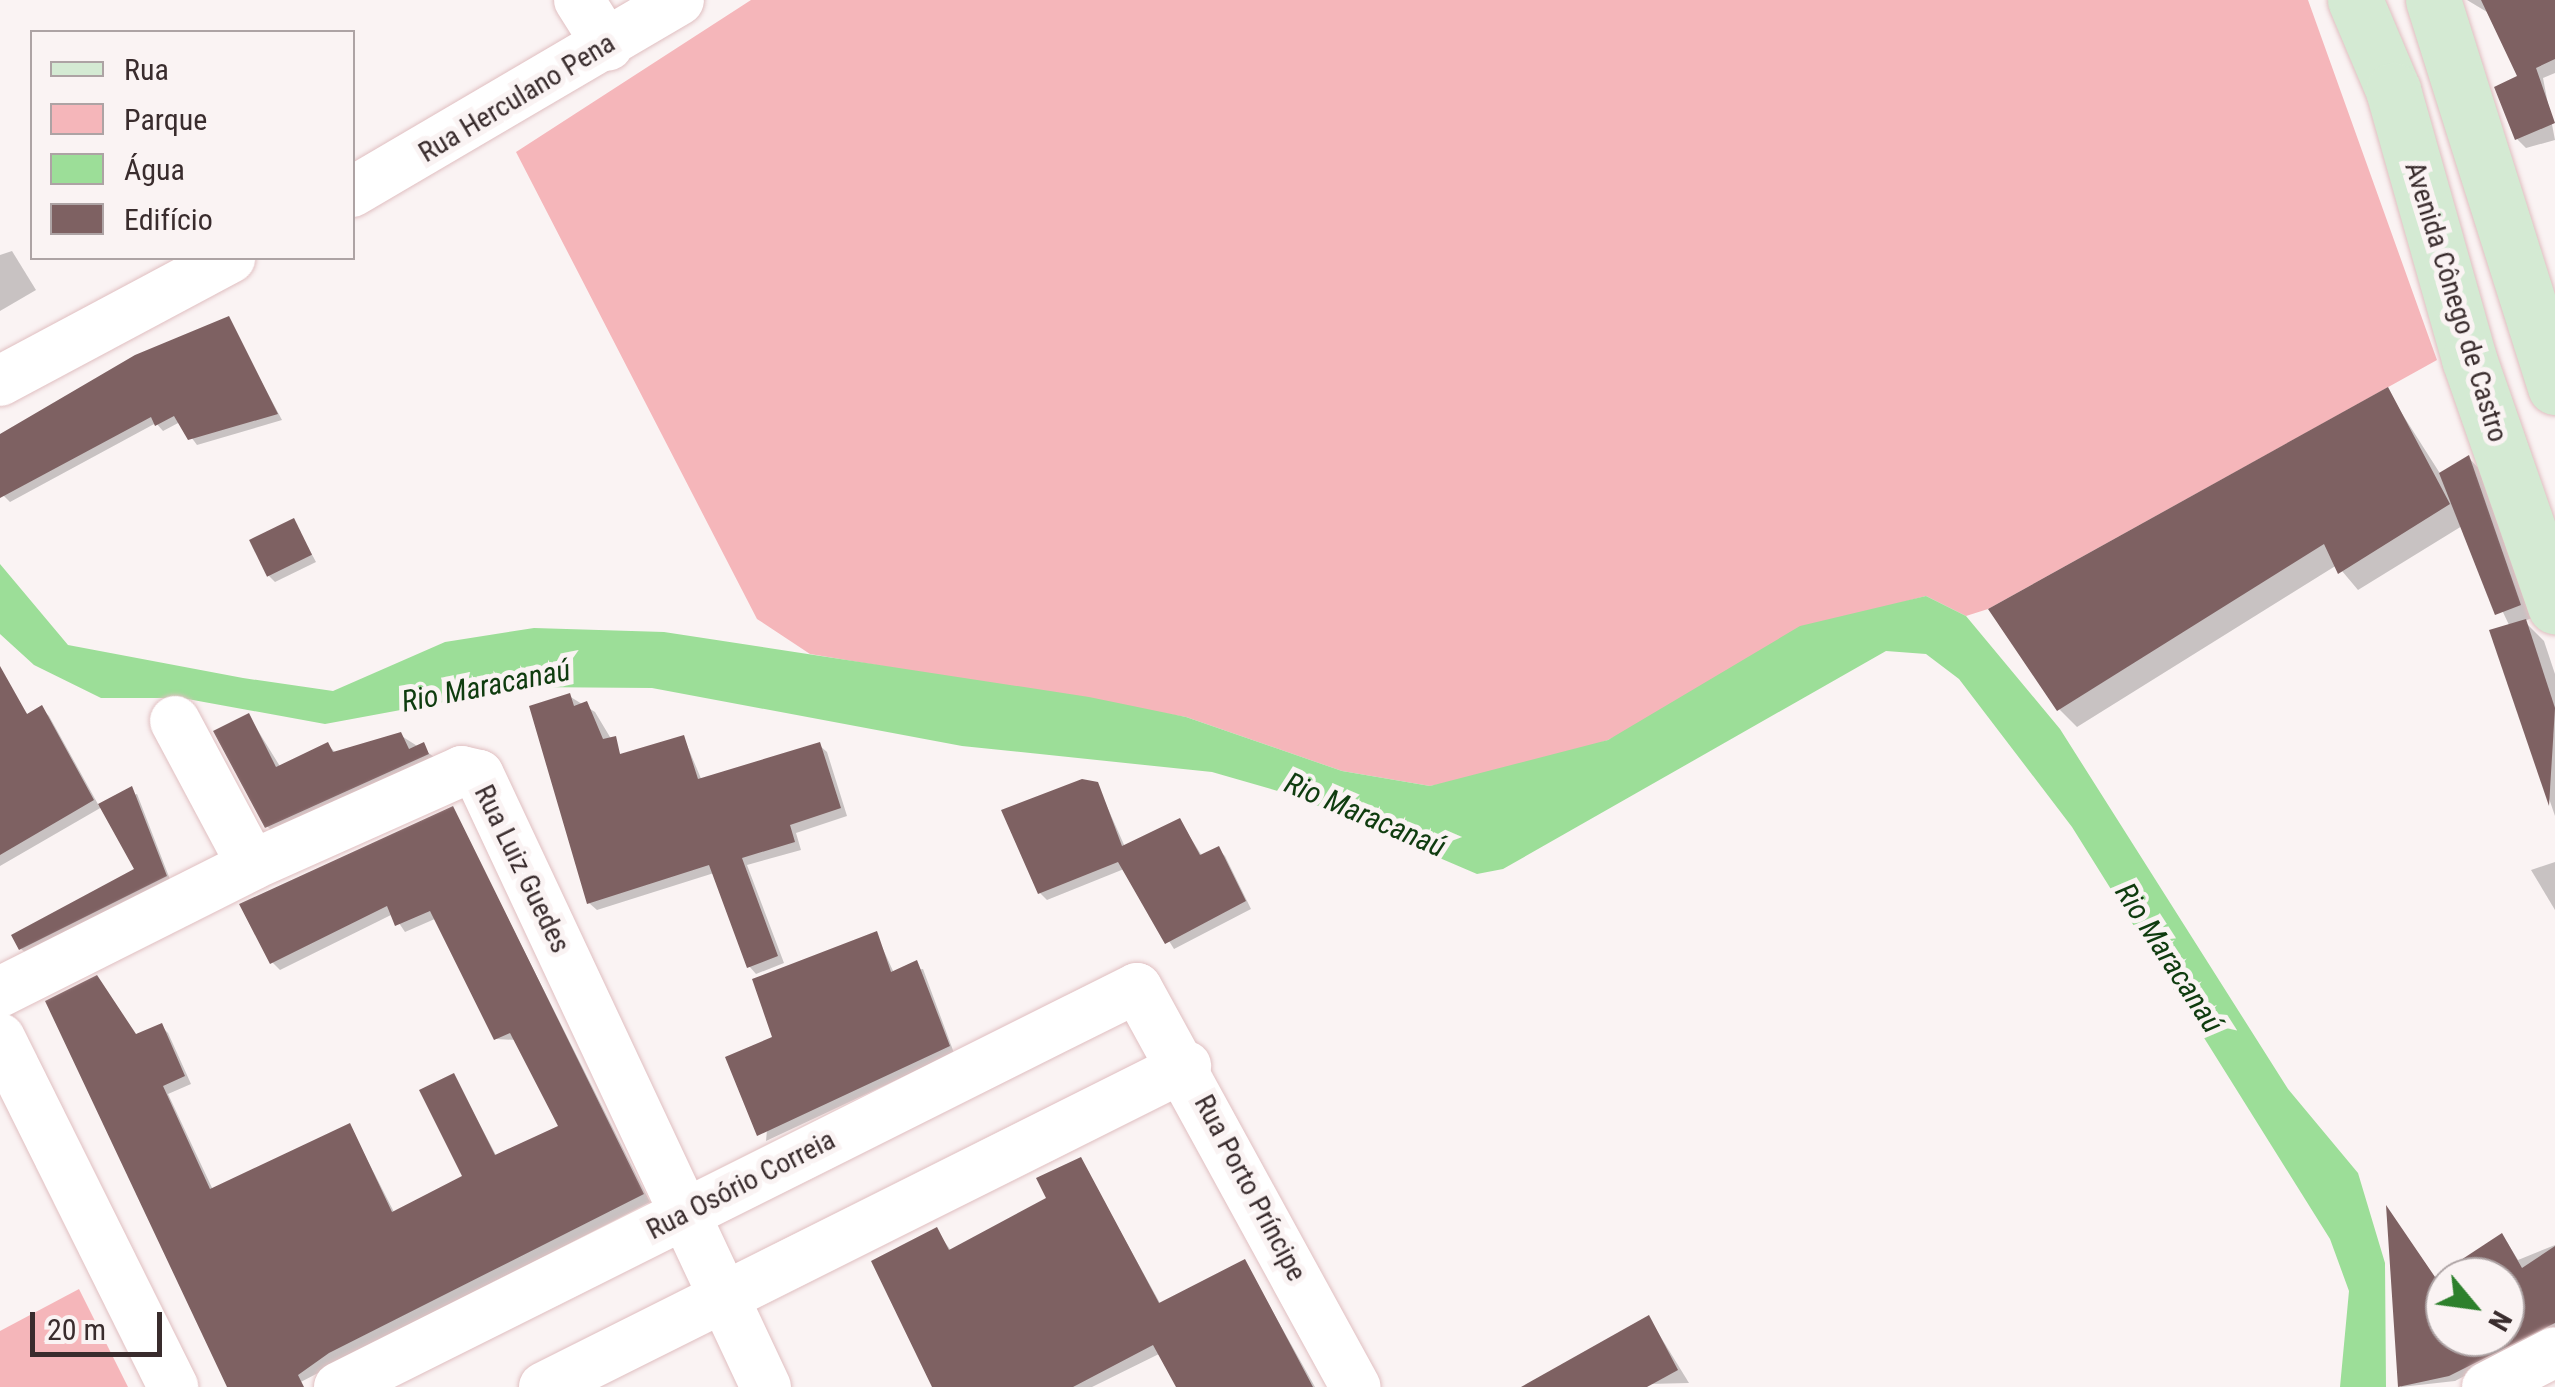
<!DOCTYPE html>
<meta charset="utf-8">
<style>
body{margin:0}
#map{position:relative;width:2555px;height:1387px;overflow:hidden;background:#faf3f3;font-family:"Roboto Condensed",sans-serif}
div>[style]{position:absolute}
.green>*{inset:0;background:#f5b6ba}
.water>*{inset:0;background:#9cde98}
.shadow>*{inset:0;background:#0003}
.building>*{inset:0;background:#7e6162;transform-origin:0 0}
.roads{filter:drop-shadow(0 0 2px #e0bfc1) drop-shadow(0 0 2px #e0bfc1)}
.street>*{height:50px;margin:-25px;padding:0 25px;transform-origin:25px;border-radius:25px;background:#fff}
.secondary>*{height:55px;margin:-27.5px;padding:0 27.5px;transform-origin:27.5px;border-radius:27.5px;background:#d4ead3}
span{translate:-50% -50%;white-space:nowrap;text-align:center;line-height:1.15;-webkit-text-stroke:10px #faf3f3;paint-order:stroke}
.street-label{font-size:28px;color:#392c2d}
.water-label{font-size:30px;color:#0f3c0f;font-style:italic}
.legend{position:absolute;left:30px;top:30px;width:325px;height:230px;box-sizing:border-box;background:#faf3f3;border:2px solid #ada3a4;margin:0;padding:12px 18px;list-style:none;font-size:30px;color:#392c2d}
.legend li{display:flex;align-items:center;gap:20px;height:50px}
.legend b{width:50px;border:2px solid #ada3a4}
.north{position:absolute;left:2425px;top:1257px;width:100px;height:100px;box-sizing:border-box;background:#faf3f3;border:2px solid #ada3a4;border-radius:50%;rotate:119deg;font-size:28px;font-weight:700;line-height:40px;text-align:center;color:#392c2d}
.north::after{content:'';display:block;margin:auto;width:35px;height:45px;background:#2d802c;clip-path:polygon(50% 0,100% 100%,50% 72%,0 100%)}
.scale{position:absolute;left:30px;top:1312px;width:132px;height:45px;box-sizing:border-box;border:5px solid #392c2d;border-top:0;padding-left:12px;font-size:30px;line-height:35px;white-space:nowrap;color:#392c2d;-webkit-text-stroke:8px #faf3f3;paint-order:stroke}
</style>
<div id="map">
<div class="green">
<div style="clip-path:polygon(751px 0,2308px 0,2437px 360px,1988px 609px,1966px 616px,1926px 596px,1877px 609px,1608px 740px,1527px 768px,1430px 786px,1342px 771px,1186px 717px,810px 654px,757px 619px,516px 152px)"></div>
<div style="clip-path:polygon(79px 1289px,128px 1387px,0 1387px,0 1331px)"></div>
</div>
<div class="water">
<div style="clip-path:polygon(0 564px,68px 645px,243px 678px,333px 691px,445px 642px,534px 628px,664px 632px,1089px 697px,1186px 717px,1342px 771px,1430px 786px,1608px 740px,1800px 626px,1926px 596px,1966px 616px,2060px 729px,2288px 1089px,2358px 1173px,2385px 1263px,2386px 1387px,2340px 1387px,2349px 1291px,2330px 1239px,2072px 827px,1959px 679px,1926px 654px,1886px 651px,1503px 869px,1477px 874px,1295px 796px,1212px 772px,962px 746px,652px 688px,525px 687px,325px 724px,182px 698px,101px 698px,34px 665px,0 634px)"></div>
</div>
<div class="shadow">
<div style="clip-path:polygon(2467px 0,2555px 0,2555px 73px,2543px 78px,2555px 140px,2526px 148px,2517px 139px,2520px 78px,2487px 12px)"></div>
<div style="clip-path:polygon(12px 251px,36px 290px,0 311px,0 255px)"></div>
<div style="clip-path:polygon(228px 319px,282px 420px,197px 445px,180px 422px,163px 431px,156px 423px,10px 502px,3px 495px,0 436px)"></div>
<div style="clip-path:polygon(2387px 390px,2441px 475px,2469px 458px,2481px 471px,2532px 618px,2524px 621px,2544px 641px,2555px 674px,2555px 816px,2492px 632px,2510px 627px,2462px 526px,2358px 590px,2337px 565px,2077px 727px,2059px 709px)"></div>
<div style="clip-path:polygon(294px 521px,316px 562px,275px 582px,269px 576px)"></div>
<div style="clip-path:polygon(0 684px,29px 716px,41px 708px,49px 716px,99px 806px,137px 794px,171px 882px,27px 954px,21px 949px,137px 870px,102px 807px,0 866px)"></div>
<div style="clip-path:polygon(569px 696px,595px 712px,622px 757px,684px 738px,702px 781px,819px 745px,827px 752px,847px 816px,796px 833px,801px 850px,747px 865px,784px 963px,756px 974px,749px 966px,714px 873px,597px 910px,589px 903px)"></div>
<div style="clip-path:polygon(249px 716px,281px 768px,328px 745px,337px 754px,400px 735px,436px 758px,280px 839px,267px 826px)"></div>
<div style="clip-path:polygon(1097px 784px,1125px 847px,1180px 821px,1202px 856px,1218px 849px,1225px 856px,1251px 909px,1174px 949px,1124px 869px,1047px 900px,1040px 893px)"></div>
<div style="clip-path:polygon(453px 809px,650px 1202px,291px 1387px,230px 1387px,137px 1037px,161px 1026px,168px 1033px,191px 1084px,168px 1094px,213px 1190px,350px 1126px,395px 1214px,465px 1177px,454px 1076px,497px 1157px,561px 1127px,517px 1040px,496px 1039px,437px 918px,405px 932px,393px 914px,280px 970px,272px 962px)"></div>
<div style="clip-path:polygon(2555px 862px,2555px 910px,2531px 870px)"></div>
<div style="clip-path:polygon(876px 934px,894px 973px,923px 969px,954px 1053px,766px 1141px,775px 1039px)"></div>
<div style="clip-path:polygon(1081px 1160px,1161px 1305px,1245px 1262px,1315px 1387px,1179px 1387px,1161px 1353px,1092px 1387px,935px 1387px,936px 1230px,952px 1252px,1050px 1199px)"></div>
<div style="clip-path:polygon(evenodd,2389px 1211px,2436px 1279px,2507px 1242px,2518px 1260px,2555px 1245px,2555px 1329px,2455px 1381px,2401px 1387px,2389px 1211px,2445px 1277px,2505px 1277px,2505px 1337px,2445px 1337px,2445px 1277px)"></div>
<div style="clip-path:polygon(1649px 1318px,1689px 1383px,1527px 1387px)"></div>
</div>
<div class="building">
<div style="clip-path:polygon(2481px 0,2555px 0,2555px 59px,2536px 68px,2555px 123px,2515px 140px,2494px 87px,2517px 76px)"></div>
<div style="clip-path:polygon(229px 316px,278px 414px,188px 440px,174px 416px,155px 426px,151px 417px,0 498px,0 434px,135px 355px)"></div>
<div style="clip-path:polygon(2388px 387px,2450px 504px,2338px 574px,2324px 544px,2057px 711px,1988px 609px)"></div>
<div style="clip-path:polygon(2469px 455px,2521px 605px,2495px 615px,2439px 473px)"></div>
<div style="left:294px;top:518px;width:41px;height:50px;rotate:64deg"></div>
<div style="clip-path:polygon(2526px 619px,2555px 708px,2549px 806px,2489px 630px)"></div>
<div style="clip-path:polygon(0 666px,27px 714px,42px 705px,94px 800px,0 855px)"></div>
<div style="clip-path:polygon(570px 693px,574px 706px,587px 701px,603px 739px,616px 736px,620px 754px,684px 735px,698px 779px,820px 742px,841px 808px,790px 825px,795px 842px,742px 858px,778px 956px,747px 968px,709px 865px,587px 904px,529px 706px)"></div>
<div style="clip-path:polygon(249px 713px,276px 767px,328px 742px,333px 752px,401px 732px,409px 749px,424px 742px,429px 754px,265px 828px,213px 731px)"></div>
<div style="clip-path:polygon(1082px 779px,1098px 782px,1122px 846px,1180px 818px,1200px 855px,1219px 846px,1246px 901px,1165px 944px,1118px 862px,1038px 894px,1001px 810px)"></div>
<div style="clip-path:polygon(132px 786px,167px 876px,19px 950px,11px 935px,134px 869px,98px 804px)"></div>
<div style="clip-path:polygon(453px 806px,644px 1194px,329px 1353px,298px 1375px,304px 1387px,227px 1387px,45px 1001px,97px 975px,136px 1034px,162px 1023px,185px 1076px,163px 1086px,210px 1189px,350px 1123px,392px 1212px,462px 1176px,419px 1090px,454px 1073px,495px 1155px,558px 1126px,510px 1033px,494px 1040px,430px 911px,395px 926px,387px 906px,270px 964px,239px 904px)"></div>
<div style="clip-path:polygon(877px 931px,891px 972px,917px 960px,950px 1046px,757px 1136px,725px 1057px,772px 1037px,752px 979px)"></div>
<div style="clip-path:polygon(1081px 1157px,1159px 1303px,1245px 1259px,1313px 1387px,1176px 1387px,1153px 1345px,1073px 1387px,932px 1387px,871px 1261px,937px 1227px,949px 1250px,1046px 1198px,1036px 1178px)"></div>
<div style="clip-path:polygon(evenodd,2386px 1205px,2435px 1277px,2502px 1233px,2522px 1268px,2555px 1246px,2555px 1323px,2449px 1376px,2398px 1387px,2386px 1205px,2445px 1277px,2505px 1277px,2505px 1337px,2445px 1337px,2445px 1277px)"></div>
<div style="clip-path:polygon(1649px 1315px,1678px 1370px,1647px 1387px,1521px 1387px)"></div>
</div>
<div class="roads">
<div class="street">
<div style="left:579px;top:0;width:54px;rotate:57.8deg"></div>
<div style="left:352px;top:192px;width:379px;rotate:-30.4deg"></div>
<div style="left:0;top:381px;width:261px;rotate:-28.1deg"></div>
<div style="left:175px;top:721px;width:163px;rotate:61.9deg"></div>
<div style="left:0;top:992px;width:282px;rotate:-26.7deg"></div>
<div style="left:252px;top:865px;width:230px;rotate:-24.1deg"></div>
<div style="left:462px;top:771px;width:17px;rotate:13deg"></div>
<div style="left:479px;top:775px;width:676px;rotate:64.88deg"></div>
<div style="left:0;top:1038px;width:390px;rotate:63.6deg"></div>
<div style="left:339px;top:1387px;width:892px;rotate:-26.57deg"></div>
<div style="left:1137px;top:988px;width:455px;rotate:61.3deg"></div>
<div style="left:544px;top:1387px;width:718px;rotate:-26.57deg"></div>
<div style="left:2487px;top:1387px;width:76px;rotate:-27.2deg"></div>
</div>
<div class="secondary">
<div style="left:2355px;top:0;width:98px;rotate:67.1deg"></div>
<div style="left:2393px;top:90px;width:280px;rotate:74.2deg"></div>
<div style="left:2469px;top:359px;width:262px;rotate:70.8deg"></div>
<div style="left:2433px;top:0;width:406px;rotate:72.5deg"></div>
</div>
</div>
<div class="street-label">
<span style="left:517px;top:98px;rotate:-31deg">Rua Herculano Pena</span>
<span style="left:2456px;top:302px;rotate:73deg">Avenida Cônego de Castro</span>
<span style="left:522px;top:869px;rotate:64deg">Rua Luiz Guedes</span>
<span style="left:741px;top:1185px;rotate:-27deg">Rua Osório Correia</span>
<span style="left:1250px;top:1188px;rotate:62deg">Rua Porto Príncipe</span>
</div>
<div class="water-label">
<span style="left:486px;top:686px;rotate:-11deg">Rio Maracanaú</span>
<span style="left:1365px;top:815px;rotate:23deg">Rio Maracanaú</span>
<span style="left:2169px;top:958px;rotate:57deg">Rio Maracanaú</span>
</div>
<ul class="legend">
<li><b style="height:12px;background:#d4ead3"></b>Rua</li>
<li><b style="height:28px;background:#f5b6ba"></b>Parque</li>
<li><b style="height:28px;background:#9cde98"></b>Água</li>
<li><b style="height:28px;background:#7e6162"></b>Edifício</li>
</ul>
<div class="north">N</div>
<div class="scale">20 m</div>
</div>
